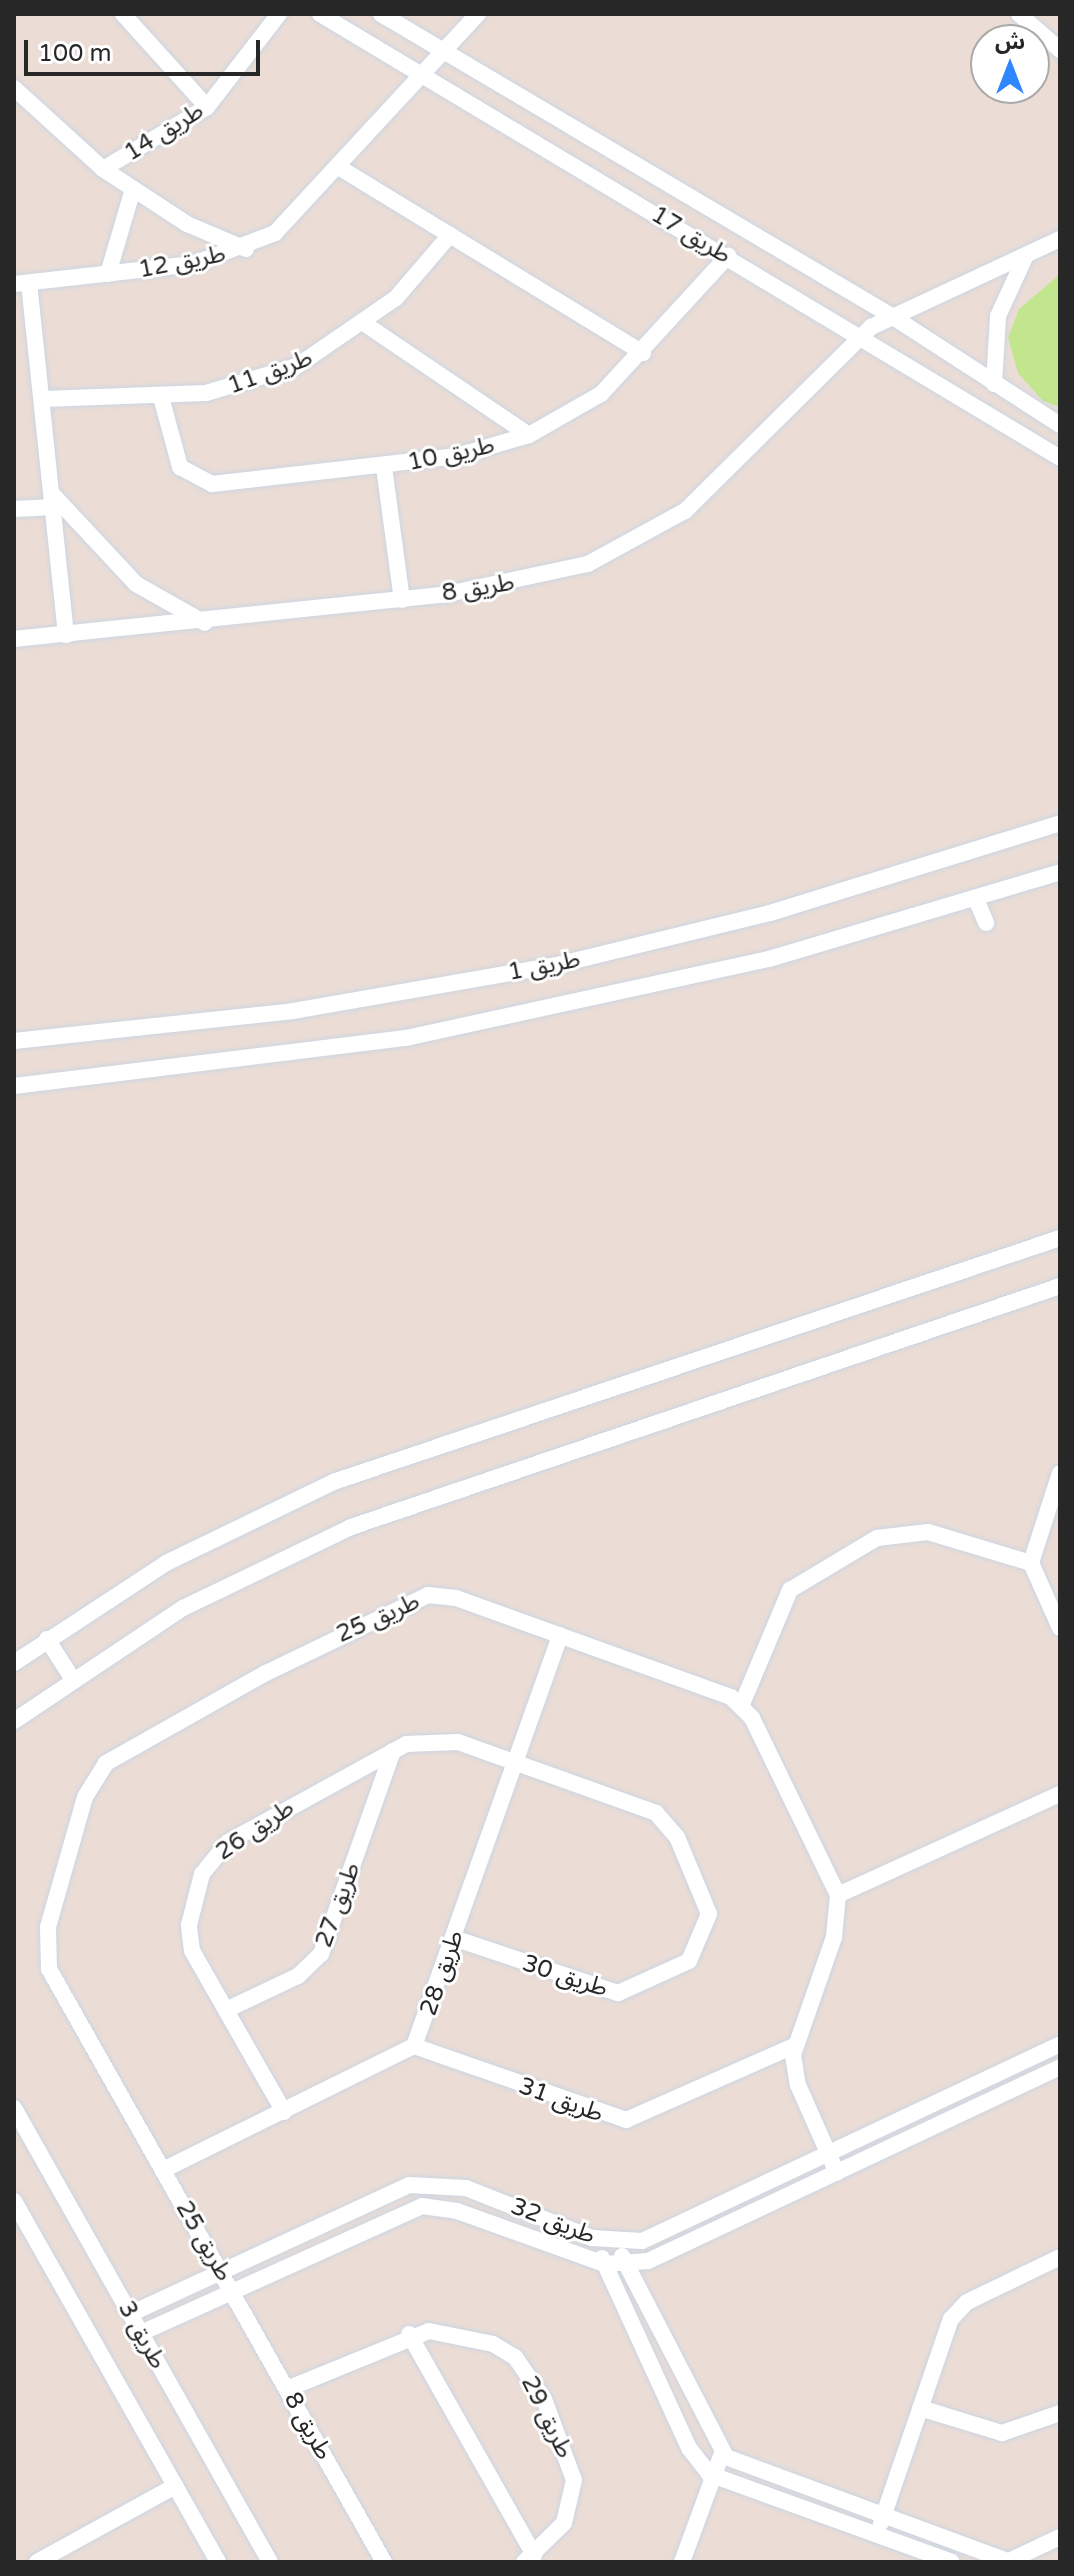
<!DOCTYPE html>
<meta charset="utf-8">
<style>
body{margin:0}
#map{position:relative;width:1074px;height:2576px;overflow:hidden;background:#ebddd6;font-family:"Varela Round","Noto Sans Arabic",sans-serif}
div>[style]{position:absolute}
.green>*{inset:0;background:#c1e68e}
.roads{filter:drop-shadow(0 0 2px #ccd5e2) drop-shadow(0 0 2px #ccd5e2)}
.minor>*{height:16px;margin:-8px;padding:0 8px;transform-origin:8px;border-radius:8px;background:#fff}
span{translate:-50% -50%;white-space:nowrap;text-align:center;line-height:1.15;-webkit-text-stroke:6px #fff;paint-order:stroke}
.street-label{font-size:24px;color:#272727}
.frame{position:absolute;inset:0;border:16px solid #272727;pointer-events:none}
.north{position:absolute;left:970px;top:24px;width:80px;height:80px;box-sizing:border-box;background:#fff;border:2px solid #a9a9a9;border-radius:50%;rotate:0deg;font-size:22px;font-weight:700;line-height:32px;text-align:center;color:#272727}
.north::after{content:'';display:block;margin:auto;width:28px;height:36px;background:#2f87ff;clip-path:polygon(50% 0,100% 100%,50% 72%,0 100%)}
.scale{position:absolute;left:24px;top:40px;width:236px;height:36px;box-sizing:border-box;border:4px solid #272727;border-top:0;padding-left:10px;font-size:24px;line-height:28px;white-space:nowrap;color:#272727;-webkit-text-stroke:6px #fff;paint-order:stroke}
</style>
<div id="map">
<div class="green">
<div style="clip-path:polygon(1060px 274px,1060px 407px,1043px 401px,1018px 373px,1008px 338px,1019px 309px)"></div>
</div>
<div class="roads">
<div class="minor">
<div style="left:123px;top:14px;width:125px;rotate:47.9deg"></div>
<div style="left:320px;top:14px;width:863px;rotate:30.96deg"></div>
<div style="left:381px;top:14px;width:591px;rotate:30.6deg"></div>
<div style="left:890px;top:315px;width:202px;rotate:32.9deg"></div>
<div style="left:1019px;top:14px;width:55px;rotate:41.3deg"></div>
<div style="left:14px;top:88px;width:120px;rotate:42.3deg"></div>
<div style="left:103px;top:169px;width:100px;rotate:33.2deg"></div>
<div style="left:187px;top:224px;width:64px;rotate:23deg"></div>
<div style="left:340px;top:168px;width:355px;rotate:31.4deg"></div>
<div style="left:103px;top:169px;width:121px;rotate:-30.8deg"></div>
<div style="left:207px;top:107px;width:118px;rotate:-52.3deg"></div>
<div style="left:108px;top:274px;width:89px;rotate:-73.6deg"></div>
<div style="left:29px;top:283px;width:354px;rotate:84deg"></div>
<div style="left:14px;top:284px;width:180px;rotate:-6.4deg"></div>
<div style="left:193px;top:264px;width:88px;rotate:-20.7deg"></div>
<div style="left:275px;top:233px;width:299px;rotate:-47.2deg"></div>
<div style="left:365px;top:324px;width:198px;rotate:34.1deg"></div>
<div style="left:994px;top:384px;width:68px;rotate:-86.6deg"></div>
<div style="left:998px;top:316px;width:67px;rotate:-65.3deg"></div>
<div style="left:161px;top:397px;width:73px;rotate:74.8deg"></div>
<div style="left:180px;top:467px;width:36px;rotate:28deg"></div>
<div style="left:212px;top:484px;width:247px;rotate:-6.5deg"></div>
<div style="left:457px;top:456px;width:75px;rotate:-16.3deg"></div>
<div style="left:529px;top:435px;width:83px;rotate:-29.7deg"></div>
<div style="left:601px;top:394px;width:188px;rotate:-47.4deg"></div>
<div style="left:43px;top:399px;width:163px;rotate:-2.1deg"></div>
<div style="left:206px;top:393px;width:95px;rotate:-16.5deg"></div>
<div style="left:297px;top:366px;width:120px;rotate:-34.5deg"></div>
<div style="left:396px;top:298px;width:83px;rotate:-49.4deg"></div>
<div style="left:384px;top:467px;width:134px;rotate:82.3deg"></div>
<div style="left:54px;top:496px;width:120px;rotate:47deg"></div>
<div style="left:136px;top:584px;width:79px;rotate:29.5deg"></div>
<div style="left:14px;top:509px;width:40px;rotate:-2.9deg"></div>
<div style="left:14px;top:639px;width:431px;rotate:-5.9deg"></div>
<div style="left:443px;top:595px;width:148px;rotate:-12.1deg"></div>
<div style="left:588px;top:564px;width:111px;rotate:-28.7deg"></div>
<div style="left:685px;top:511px;width:262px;rotate:-44.7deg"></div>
<div style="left:871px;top:327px;width:208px;rotate:-25deg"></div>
<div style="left:976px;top:899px;width:26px;rotate:67deg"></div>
<div style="left:14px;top:1041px;width:281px;rotate:-6.1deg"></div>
<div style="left:293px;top:1011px;width:272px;rotate:-9.9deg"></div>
<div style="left:561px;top:964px;width:215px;rotate:-13.7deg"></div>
<div style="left:770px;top:913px;width:304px;rotate:-17.2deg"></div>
<div style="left:14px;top:1086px;width:395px;rotate:-7deg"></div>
<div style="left:406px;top:1038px;width:371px;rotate:-12.3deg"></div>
<div style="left:769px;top:959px;width:304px;rotate:-16.6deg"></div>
<div style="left:1060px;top:1473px;width:95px;rotate:107.9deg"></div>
<div style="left:1031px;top:1563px;width:71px;rotate:66deg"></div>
<div style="left:47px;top:1639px;width:46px;rotate:57.3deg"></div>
<div style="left:14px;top:1663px;width:182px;rotate:-33.3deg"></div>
<div style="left:166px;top:1563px;width:189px;rotate:-25.8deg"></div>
<div style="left:336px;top:1481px;width:764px;rotate:-18.55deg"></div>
<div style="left:742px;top:1704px;width:124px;rotate:-67.2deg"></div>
<div style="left:790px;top:1590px;width:101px;rotate:-30.9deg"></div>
<div style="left:877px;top:1538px;width:51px;rotate:-6.7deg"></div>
<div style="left:928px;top:1532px;width:108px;rotate:16.8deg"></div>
<div style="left:14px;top:1721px;width:203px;rotate:-33.8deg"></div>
<div style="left:183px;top:1608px;width:187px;rotate:-25.7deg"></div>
<div style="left:351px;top:1527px;width:749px;rotate:-18.77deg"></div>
<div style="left:838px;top:1895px;width:244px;rotate:-24.5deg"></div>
<div style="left:226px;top:2010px;width:80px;rotate:-25.3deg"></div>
<div style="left:298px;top:1976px;width:32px;rotate:-44deg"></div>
<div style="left:321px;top:1954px;width:215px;rotate:-70.5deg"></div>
<div style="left:414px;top:2046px;width:225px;rotate:19.2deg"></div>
<div style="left:626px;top:2120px;width:184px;rotate:-23.8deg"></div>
<div style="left:14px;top:2108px;width:521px;rotate:60.58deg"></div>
<div style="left:284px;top:2112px;width:185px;rotate:-119.7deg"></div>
<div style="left:192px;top:1951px;width:26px;rotate:-97deg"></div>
<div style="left:189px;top:1925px;width:53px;rotate:-75.7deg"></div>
<div style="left:202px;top:1874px;width:41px;rotate:-50.9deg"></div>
<div style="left:228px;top:1842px;width:203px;rotate:-28.8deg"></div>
<div style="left:406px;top:1744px;width:52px;rotate:-2.2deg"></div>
<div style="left:458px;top:1742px;width:210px;rotate:19.7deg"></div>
<div style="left:656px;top:1813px;width:32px;rotate:49deg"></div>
<div style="left:677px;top:1837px;width:83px;rotate:67.4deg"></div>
<div style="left:709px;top:1914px;width:51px;rotate:113.1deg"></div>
<div style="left:689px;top:1961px;width:78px;rotate:155.7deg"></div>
<div style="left:618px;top:1993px;width:173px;rotate:-161.5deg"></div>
<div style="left:163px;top:2170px;width:280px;rotate:-26.3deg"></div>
<div style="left:414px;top:2046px;width:436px;rotate:-70.4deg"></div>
<div style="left:14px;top:2201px;width:415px;rotate:60.5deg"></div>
<div style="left:622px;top:2256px;width:226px;rotate:62.6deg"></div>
<div style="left:726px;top:2457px;width:303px;rotate:20.3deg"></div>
<div style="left:602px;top:2258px;width:209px;rotate:65.4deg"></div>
<div style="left:689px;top:2448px;width:33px;rotate:52deg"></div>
<div style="left:709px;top:2474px;width:258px;rotate:19.9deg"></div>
<div style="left:130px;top:2314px;width:307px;rotate:-24.8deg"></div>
<div style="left:409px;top:2185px;width:57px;rotate:3deg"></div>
<div style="left:466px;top:2188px;width:136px;rotate:21.6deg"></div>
<div style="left:592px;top:2238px;width:50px;rotate:3.4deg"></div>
<div style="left:642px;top:2241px;width:462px;rotate:-25.2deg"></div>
<div style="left:141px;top:2333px;width:308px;rotate:-24.3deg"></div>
<div style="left:422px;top:2206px;width:35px;rotate:8deg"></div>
<div style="left:457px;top:2211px;width:156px;rotate:19.8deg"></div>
<div style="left:604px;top:2264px;width:44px;rotate:-3.9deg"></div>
<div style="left:648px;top:2261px;width:455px;rotate:-25.2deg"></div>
<div style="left:409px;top:2334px;width:254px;rotate:60.5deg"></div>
<div style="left:287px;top:2389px;width:153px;rotate:-22.2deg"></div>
<div style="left:429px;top:2331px;width:65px;rotate:11.5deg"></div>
<div style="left:493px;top:2344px;width:26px;rotate:31deg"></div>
<div style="left:515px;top:2357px;width:51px;rotate:55.4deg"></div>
<div style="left:544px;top:2399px;width:86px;rotate:69.7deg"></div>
<div style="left:574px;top:2480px;width:44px;rotate:103.1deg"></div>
<div style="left:564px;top:2523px;width:56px;rotate:135.7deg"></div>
<div style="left:920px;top:2408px;width:86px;rotate:17deg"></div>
<div style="left:1002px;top:2433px;width:61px;rotate:-19deg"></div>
<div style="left:881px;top:2523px;width:216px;rotate:-71.1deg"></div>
<div style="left:951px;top:2319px;width:23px;rotate:-47deg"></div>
<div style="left:967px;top:2302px;width:103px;rotate:-25.8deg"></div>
<div style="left:37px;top:2562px;width:158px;rotate:-28.8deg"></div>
<div style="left:384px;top:2562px;width:681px;rotate:-119.46deg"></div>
<div style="left:49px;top:1969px;width:42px;rotate:-91.4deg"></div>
<div style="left:48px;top:1927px;width:135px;rotate:-74.1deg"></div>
<div style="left:85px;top:1797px;width:40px;rotate:-58deg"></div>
<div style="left:106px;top:1763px;width:184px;rotate:-29.4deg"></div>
<div style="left:266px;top:1673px;width:180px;rotate:-25.7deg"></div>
<div style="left:428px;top:1595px;width:28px;rotate:6deg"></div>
<div style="left:456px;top:1598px;width:292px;rotate:19.8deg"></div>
<div style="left:731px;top:1697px;width:30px;rotate:45deg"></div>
<div style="left:752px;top:1718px;width:197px;rotate:64.1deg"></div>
<div style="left:838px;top:1895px;width:42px;rotate:95.4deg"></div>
<div style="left:834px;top:1937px;width:125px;rotate:109.2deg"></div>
<div style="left:793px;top:2055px;width:30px;rotate:81deg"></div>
<div style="left:798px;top:2085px;width:96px;rotate:66.1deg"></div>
<div style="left:682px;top:2562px;width:116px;rotate:-69.8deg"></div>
<div style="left:1007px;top:2562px;width:59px;rotate:-25.3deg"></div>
</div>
</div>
<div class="street-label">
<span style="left:164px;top:132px;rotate:-32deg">طريق 14</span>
<span style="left:691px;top:235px;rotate:31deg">طريق 17</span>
<span style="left:182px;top:262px;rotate:-11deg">طريق 12</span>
<span style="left:270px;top:372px;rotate:-20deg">طريق 11</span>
<span style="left:451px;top:454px;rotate:-12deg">طريق 10</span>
<span style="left:478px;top:588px;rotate:-9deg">طريق 8</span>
<span style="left:544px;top:966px;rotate:-11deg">طريق 1</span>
<span style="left:378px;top:1618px;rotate:-24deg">طريق 25</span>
<span style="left:255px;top:1830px;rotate:-34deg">طريق 26</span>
<span style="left:338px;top:1905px;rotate:-70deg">طريق 27</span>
<span style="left:442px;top:1973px;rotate:-71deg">طريق 28</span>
<span style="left:565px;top:1976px;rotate:18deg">طريق 30</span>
<span style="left:561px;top:2100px;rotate:20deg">طريق 31</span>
<span style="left:553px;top:2221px;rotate:21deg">طريق 32</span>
<span style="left:204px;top:2241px;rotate:60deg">طريق 25</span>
<span style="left:142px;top:2335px;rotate:61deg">طريق 3</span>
<span style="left:547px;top:2417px;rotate:64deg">طريق 29</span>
<span style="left:308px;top:2426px;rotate:61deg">طريق 8</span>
</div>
<div class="frame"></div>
<div class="north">ش</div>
<div class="scale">100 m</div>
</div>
